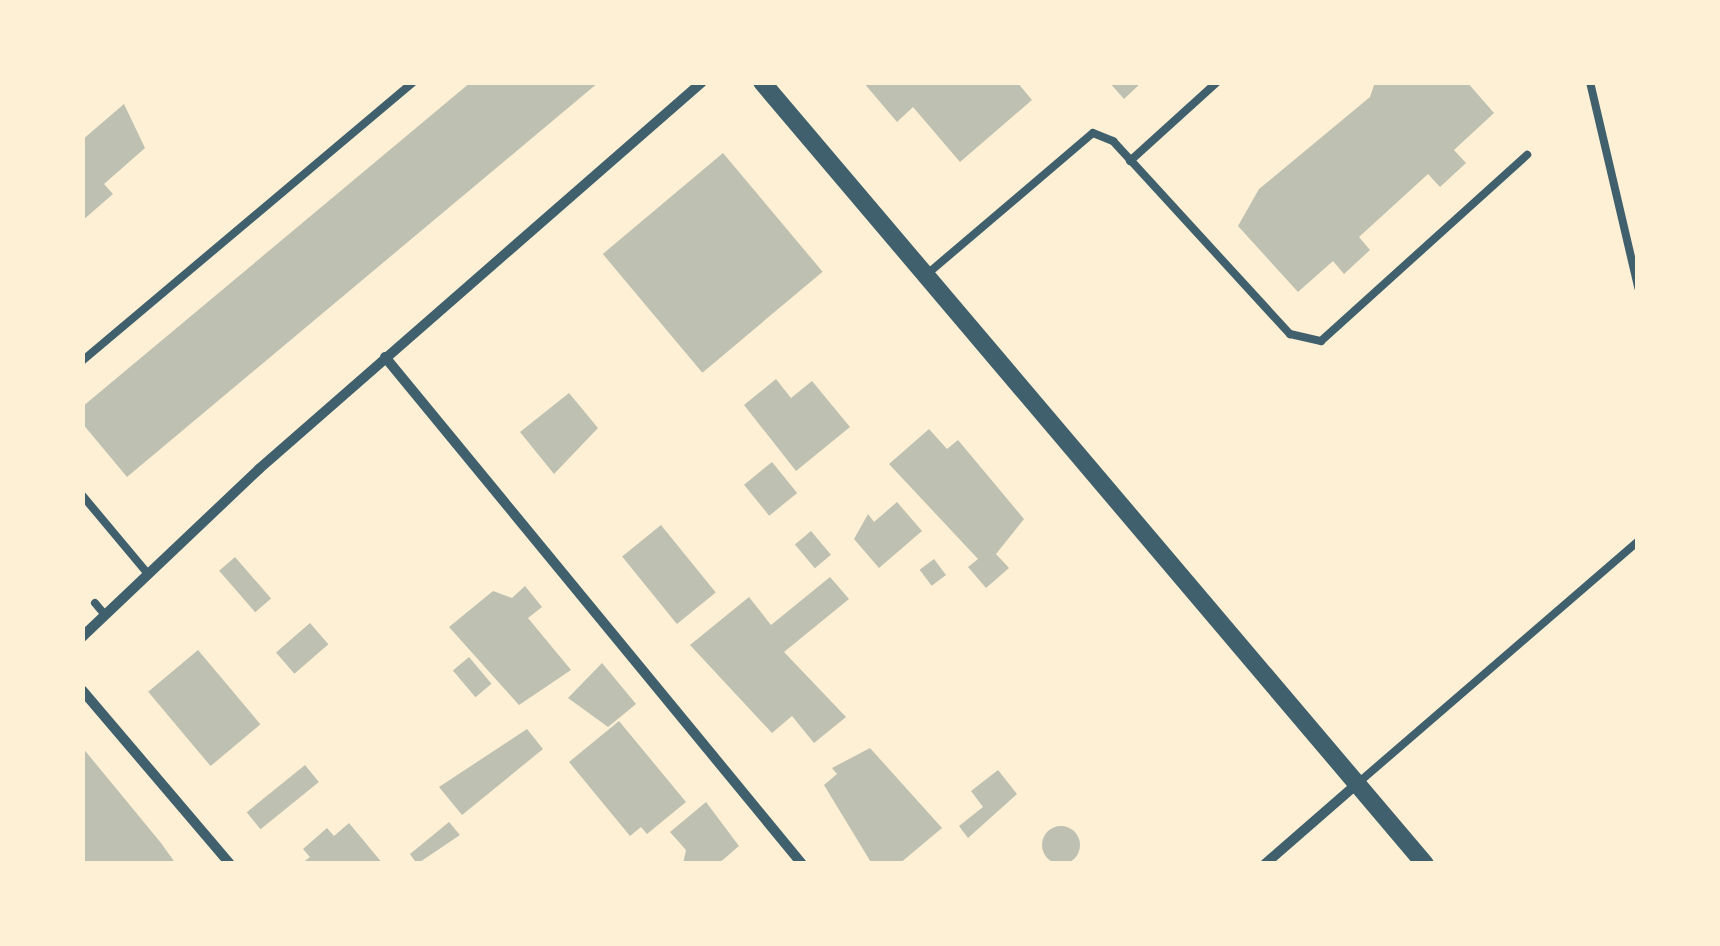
<!DOCTYPE html>
<style>
body{margin:0}
#map{position:relative;width:1720px;height:946px;overflow:hidden;background:#fdf0d5;font-family:Literata,serif}
div>[style]{position:absolute}
.building>*{inset:0;background:#bec0b2;transform-origin:0 0}
.round{border-radius:50%}
.service>*{height:8px;margin:-4px;padding:0 4px;transform-origin:4px;border-radius:4px;background:#3f606c}
.minor>*{height:10px;margin:-5px;padding:0 5px;transform-origin:5px;border-radius:5px;background:#3f606c}
.tertiary>*{height:18px;margin:-9px;padding:0 9px;transform-origin:9px;border-radius:9px;background:#3f606c}
span{translate:-50% -50%;white-space:nowrap;text-align:center;line-height:1.15;-webkit-text-stroke:10px #fdf0d5;paint-order:stroke}
.frame{position:absolute;inset:0;border:85px solid #fdf0d5;pointer-events:none}
</style>
<div id="map">
<div class="building">
<div style="clip-path:polygon(471px 82px,599px 82px,127px 477px,82px 423px,82px 407px)"></div>
<div style="clip-path:polygon(863px 82px,1017px 82px,1032px 100px,960px 162px,913px 107px,897px 122px)"></div>
<div style="clip-path:polygon(1109px 82px,1142px 82px,1124px 99px)"></div>
<div style="clip-path:polygon(1375px 82px,1467px 82px,1494px 113px,1454px 150px,1466px 163px,1440px 187px,1428px 174px,1359px 237px,1370px 250px,1344px 274px,1333px 261px,1298px 292px,1238px 226px,1259px 189px,1370px 97px)"></div>
<div style="clip-path:polygon(124px 104px,145px 148px,104px 184px,113px 194px,82px 221px,82px 140px)"></div>
<div style="left:723px;top:153px;width:155px;height:157px;rotate:50deg"></div>
<div style="clip-path:polygon(776px 379px,791px 398px,812px 381px,850px 427px,796px 471px,744px 405px)"></div>
<div style="clip-path:polygon(569px 393px,598px 428px,554px 474px,520px 432px)"></div>
<div style="clip-path:polygon(929px 429px,947px 449px,958px 440px,1024px 519px,996px 554px,1009px 568px,986px 588px,968px 567px,978px 559px,889px 464px)"></div>
<div style="left:772px;top:462px;width:40px;height:36px;rotate:51deg"></div>
<div style="clip-path:polygon(897px 502px,922px 531px,879px 568px,854px 539px,868px 514px,874px 522px)"></div>
<div style="left:661px;top:525px;width:87px;height:50px;rotate:51deg"></div>
<div style="left:811px;top:531px;width:31px;height:21px;rotate:50deg"></div>
<div style="left:235px;top:557px;width:55px;height:21px;rotate:49deg"></div>
<div style="left:934px;top:559px;width:20px;height:18px;rotate:53deg"></div>
<div style="clip-path:polygon(830px 577px,849px 599px,784px 652px,846px 717px,814px 743px,792px 716px,772px 733px,690px 645px,749px 597px,771px 625px)"></div>
<div style="clip-path:polygon(525px 586px,542px 607px,528px 618px,571px 670px,519px 705px,449px 627px,493px 591px,512px 598px)"></div>
<div style="left:310px;top:623px;width:28px;height:45px;rotate:49deg"></div>
<div style="left:198px;top:650px;width:97px;height:65px;rotate:50deg"></div>
<div style="left:469px;top:657px;width:35px;height:21px;rotate:50deg"></div>
<div style="clip-path:polygon(602px 663px,636px 704px,608px 727px,568px 698px)"></div>
<div style="clip-path:polygon(619px 721px,686px 802px,647px 834px,641px 827px,630px 836px,569px 762px)"></div>
<div style="clip-path:polygon(527px 729px,543px 749px,462px 815px,439px 787px)"></div>
<div style="clip-path:polygon(82px 747px,161px 843px,176px 864px,82px 864px)"></div>
<div style="clip-path:polygon(870px 748px,942px 828px,899px 864px,872px 864px,824px 785px,837px 774px,832px 768px)"></div>
<div style="left:305px;top:765px;width:22px;height:75px;rotate:51deg"></div>
<div style="clip-path:polygon(998px 770px,1017px 794px,968px 838px,959px 826px,983px 807px,971px 791px)"></div>
<div style="clip-path:polygon(706px 802px,739px 846px,718px 864px,683px 864px,686px 850px,670px 832px)"></div>
<div style="clip-path:polygon(449px 822px,460px 835px,417px 864px,410px 854px)"></div>
<div style="clip-path:polygon(349px 823px,383px 864px,301px 864px,310px 857px,303px 849px,327px 828px,334px 836px)"></div>
<div class="round" style="left:1042px;top:826px;width:38px;height:38px"></div>
</div>
<div class="service">
<div style="left:1590px;top:82px;width:211px;rotate:76.8deg"></div>
<div style="left:1130px;top:161px;width:118px;rotate:-42.2deg"></div>
<div style="left:926px;top:275px;width:219px;rotate:-40.4deg"></div>
<div style="left:1093px;top:133px;width:22px;rotate:22deg"></div>
<div style="left:1113px;top:141px;width:262px;rotate:47.5deg"></div>
<div style="left:1290px;top:334px;width:32px;rotate:13deg"></div>
<div style="left:1321px;top:341px;width:278px;rotate:-42.1deg"></div>
<div style="left:82px;top:361px;width:433px;rotate:-40.1deg"></div>
<div style="left:82px;top:495px;width:103px;rotate:50.1deg"></div>
<div style="left:95px;top:603px;width:16px;rotate:50deg"></div>
<div style="left:1358px;top:783px;width:370px;rotate:-40.8deg"></div>
</div>
<div class="minor">
<div style="left:385px;top:357px;width:656px;rotate:50.56deg"></div>
<div style="left:82px;top:637px;width:244px;rotate:-43.5deg"></div>
<div style="left:259px;top:469px;width:588px;rotate:-41.14deg"></div>
<div style="left:82px;top:690px;width:228px;rotate:49.6deg"></div>
<div style="left:1265px;top:864px;width:123px;rotate:-41.1deg"></div>
</div>
<div class="tertiary">
<div style="left:762px;top:82px;width:1025px;rotate:49.71deg"></div>
</div>
<div class="frame"></div>
</div>
